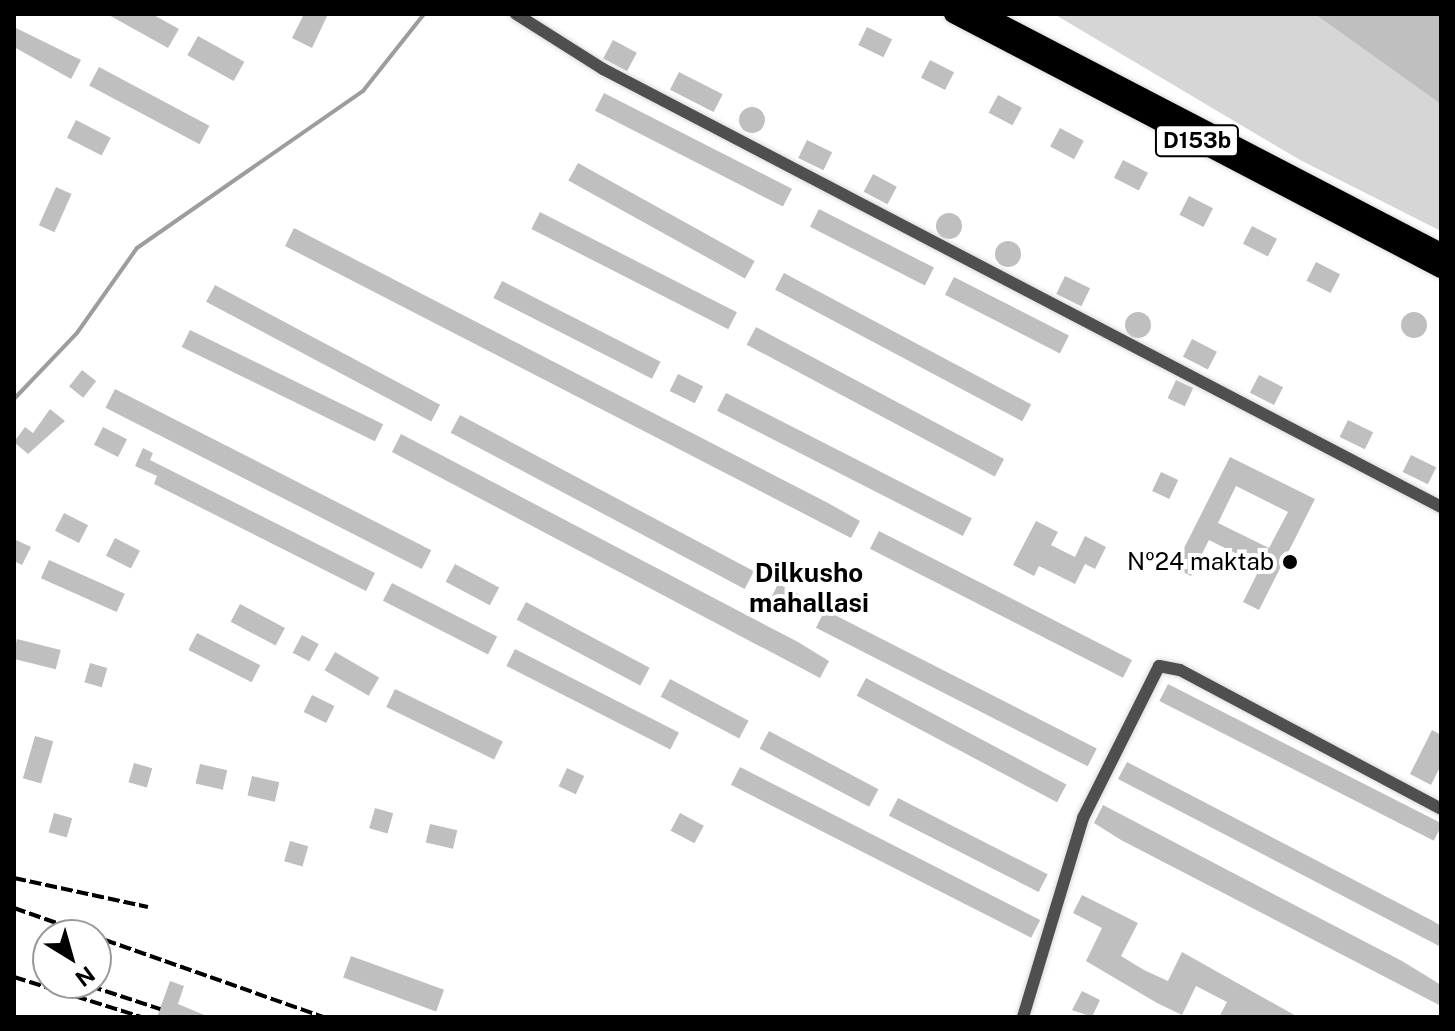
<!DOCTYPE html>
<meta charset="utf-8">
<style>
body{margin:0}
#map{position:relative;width:1455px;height:1031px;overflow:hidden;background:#fff;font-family:"Public Sans",sans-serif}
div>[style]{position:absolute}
.green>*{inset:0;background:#d6d6d6}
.stream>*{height:4px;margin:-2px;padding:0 2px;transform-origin:2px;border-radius:2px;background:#9d9d9d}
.building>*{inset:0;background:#bfbfbf;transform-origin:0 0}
.round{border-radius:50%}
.roads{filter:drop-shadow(0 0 2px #dbdbdb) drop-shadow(0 0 2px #dbdbdb)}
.minor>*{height:12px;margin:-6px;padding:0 6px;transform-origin:6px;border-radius:6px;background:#4f4f4f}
.primary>*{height:18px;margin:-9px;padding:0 9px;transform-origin:9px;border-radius:9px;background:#000}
.rail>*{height:4px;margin-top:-2px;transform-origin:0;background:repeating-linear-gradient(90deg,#000 0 12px,transparent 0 16px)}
.dots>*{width:22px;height:22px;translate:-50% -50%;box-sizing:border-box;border:4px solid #fff;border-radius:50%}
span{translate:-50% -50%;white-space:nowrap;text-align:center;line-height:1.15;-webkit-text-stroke:8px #fff;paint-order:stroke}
.shield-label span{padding:2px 6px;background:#fff;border:2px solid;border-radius:6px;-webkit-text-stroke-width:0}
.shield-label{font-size:22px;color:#000;font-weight:700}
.poi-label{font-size:24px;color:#000}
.right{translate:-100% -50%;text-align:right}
.neighbourhood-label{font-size:26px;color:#000;font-weight:700}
.frame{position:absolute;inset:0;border:16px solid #000;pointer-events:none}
.north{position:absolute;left:32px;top:919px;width:80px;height:80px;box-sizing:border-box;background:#fff;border:2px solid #999;border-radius:50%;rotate:143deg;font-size:22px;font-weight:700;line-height:32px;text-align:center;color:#000}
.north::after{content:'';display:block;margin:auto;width:28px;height:36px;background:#000;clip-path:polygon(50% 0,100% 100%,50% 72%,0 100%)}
</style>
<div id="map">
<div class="green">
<div style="clip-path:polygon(1054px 14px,1441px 14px,1441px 231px,1300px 160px)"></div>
</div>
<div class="stream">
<div style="left:14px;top:399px;width:91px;rotate:-46.3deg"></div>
<div style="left:77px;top:333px;width:104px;rotate:-54.8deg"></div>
<div style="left:137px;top:248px;width:275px;rotate:-34.8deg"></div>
<div style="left:363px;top:91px;width:98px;rotate:-51.6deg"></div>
</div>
<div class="building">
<div style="clip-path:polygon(107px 14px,152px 14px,179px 29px,168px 48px)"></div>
<div style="clip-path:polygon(304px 14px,328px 14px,312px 48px,292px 38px)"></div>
<div style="clip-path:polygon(1315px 14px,1441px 14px,1441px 104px)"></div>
<div style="clip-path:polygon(14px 27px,81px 60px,71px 79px,14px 47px)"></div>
<div style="left:867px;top:27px;width:28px;height:20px;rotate:26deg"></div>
<div style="left:198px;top:36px;width:53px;height:22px;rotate:29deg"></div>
<div style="left:613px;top:40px;width:27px;height:21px;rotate:28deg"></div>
<div style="left:930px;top:60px;width:27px;height:20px;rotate:27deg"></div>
<div style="left:99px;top:67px;width:125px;height:21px;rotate:28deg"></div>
<div style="left:679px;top:72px;width:49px;height:20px;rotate:27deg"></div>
<div style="left:604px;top:93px;width:211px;height:20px;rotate:27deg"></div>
<div style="left:998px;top:95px;width:27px;height:20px;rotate:28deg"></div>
<div class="round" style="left:739px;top:107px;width:26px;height:26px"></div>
<div style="left:76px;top:120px;width:39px;height:20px;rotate:27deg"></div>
<div style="left:1060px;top:128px;width:27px;height:21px;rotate:28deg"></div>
<div style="left:807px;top:140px;width:28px;height:20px;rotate:26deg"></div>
<div style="left:1123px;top:160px;width:28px;height:20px;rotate:27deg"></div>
<div style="left:578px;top:163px;width:202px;height:20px;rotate:29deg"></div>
<div style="left:873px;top:174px;width:27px;height:20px;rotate:28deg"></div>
<div style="left:56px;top:187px;width:17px;height:42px;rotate:24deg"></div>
<div style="left:1189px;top:196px;width:27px;height:21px;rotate:27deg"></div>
<div style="left:819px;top:209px;width:129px;height:20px;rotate:27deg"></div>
<div style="left:540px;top:212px;width:221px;height:19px;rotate:27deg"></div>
<div class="round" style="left:936px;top:213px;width:26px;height:26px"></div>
<div style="left:1252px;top:226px;width:28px;height:20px;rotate:27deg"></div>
<div style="clip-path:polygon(294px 228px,828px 503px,860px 521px,851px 538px,285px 246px)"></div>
<div class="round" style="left:995px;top:241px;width:26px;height:26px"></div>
<div style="left:1316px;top:262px;width:27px;height:21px;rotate:27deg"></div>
<div style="left:784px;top:273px;width:280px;height:19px;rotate:28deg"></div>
<div style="left:1065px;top:276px;width:28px;height:20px;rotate:26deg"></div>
<div style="left:954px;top:277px;width:129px;height:20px;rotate:27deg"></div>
<div style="left:502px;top:281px;width:178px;height:19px;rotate:27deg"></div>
<div style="left:215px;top:285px;width:255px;height:19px;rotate:28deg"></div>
<div class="round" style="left:1125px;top:312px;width:26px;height:26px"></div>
<div class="round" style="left:1401px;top:312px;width:26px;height:26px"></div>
<div style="left:756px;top:327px;width:281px;height:20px;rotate:28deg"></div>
<div style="left:190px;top:330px;width:215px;height:19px;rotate:26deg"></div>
<div style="left:1192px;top:339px;width:28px;height:20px;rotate:27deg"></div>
<div style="left:82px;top:370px;width:18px;height:21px;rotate:38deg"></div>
<div style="left:678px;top:374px;width:28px;height:19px;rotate:26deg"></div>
<div style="left:1259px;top:375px;width:27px;height:20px;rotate:27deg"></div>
<div style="left:1176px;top:380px;width:19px;height:20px;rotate:25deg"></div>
<div style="left:115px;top:389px;width:355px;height:21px;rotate:27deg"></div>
<div style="left:726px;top:393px;width:276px;height:20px;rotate:27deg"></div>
<div style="clip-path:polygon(50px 409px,65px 421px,28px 454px,14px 442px,25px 427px,33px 433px)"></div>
<div style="left:460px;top:415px;width:333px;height:20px;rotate:28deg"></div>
<div style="left:1348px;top:420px;width:28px;height:19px;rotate:26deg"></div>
<div style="left:103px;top:427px;width:27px;height:20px;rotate:27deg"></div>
<div style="clip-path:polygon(401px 434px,798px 642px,829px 661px,820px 678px,392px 452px)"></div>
<div style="clip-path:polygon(143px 448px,153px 453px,150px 460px,375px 573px,366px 591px,154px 484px,157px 476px,135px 466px)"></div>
<div style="left:1411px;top:455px;width:28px;height:19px;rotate:26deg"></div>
<div style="clip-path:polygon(evenodd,1230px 457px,1315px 499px,1259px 610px,1243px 602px,1261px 566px,1209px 540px,1191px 576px,1174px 568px,1230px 457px,1236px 486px,1288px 512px,1269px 548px,1218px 523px,1236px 486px)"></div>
<div style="left:1161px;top:472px;width:19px;height:21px;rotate:25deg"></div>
<div style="left:64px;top:513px;width:27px;height:20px;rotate:27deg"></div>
<div style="clip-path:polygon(1036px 521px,1058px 532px,1051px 545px,1075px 557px,1085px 536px,1106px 547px,1095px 569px,1085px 564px,1075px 584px,1039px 566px,1034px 576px,1013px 565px)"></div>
<div style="left:879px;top:531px;width:284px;height:20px;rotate:27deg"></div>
<div style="left:115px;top:538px;width:28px;height:20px;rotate:27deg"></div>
<div style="clip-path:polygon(14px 539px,31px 547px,22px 565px,14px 561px)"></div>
<div style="left:49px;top:560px;width:83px;height:20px;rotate:24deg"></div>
<div style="left:455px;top:564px;width:50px;height:20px;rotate:28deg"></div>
<div style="left:392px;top:583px;width:118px;height:20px;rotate:27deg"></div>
<div style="left:778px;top:584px;width:28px;height:20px;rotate:26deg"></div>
<div style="left:526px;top:602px;width:140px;height:20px;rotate:28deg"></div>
<div style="left:240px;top:604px;width:51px;height:20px;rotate:28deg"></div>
<div style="left:825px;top:610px;width:305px;height:20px;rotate:27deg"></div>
<div style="left:197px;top:633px;width:71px;height:19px;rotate:27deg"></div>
<div style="left:302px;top:635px;width:19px;height:20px;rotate:28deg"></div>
<div style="left:17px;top:639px;width:45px;height:20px;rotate:14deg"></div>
<div style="left:515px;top:649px;width:184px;height:19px;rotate:27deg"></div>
<div style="left:335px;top:652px;width:51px;height:21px;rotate:30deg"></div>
<div style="left:90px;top:663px;width:18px;height:20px;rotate:16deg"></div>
<div style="left:866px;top:678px;width:227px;height:20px;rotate:28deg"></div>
<div style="left:670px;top:679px;width:89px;height:20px;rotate:28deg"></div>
<div style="left:1168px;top:684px;width:308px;height:19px;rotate:27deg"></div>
<div style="left:395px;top:689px;width:120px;height:20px;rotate:26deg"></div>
<div style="left:312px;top:695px;width:25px;height:19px;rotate:26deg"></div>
<div style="clip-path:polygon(1432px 730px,1441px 735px,1441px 765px,1431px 785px,1410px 774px)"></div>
<div style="left:769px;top:731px;width:124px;height:20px;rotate:28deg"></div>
<div style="left:35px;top:736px;width:19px;height:44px;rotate:16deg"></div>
<div style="clip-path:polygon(1127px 762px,1433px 921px,1441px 926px,1441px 947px,1118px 779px)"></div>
<div style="left:134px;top:763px;width:19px;height:20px;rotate:16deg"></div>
<div style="left:200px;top:764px;width:28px;height:20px;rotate:13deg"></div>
<div style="left:740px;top:767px;width:337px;height:20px;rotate:27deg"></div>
<div style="left:567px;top:768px;width:19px;height:20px;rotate:25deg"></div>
<div style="left:252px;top:776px;width:28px;height:20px;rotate:13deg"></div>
<div style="left:898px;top:798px;width:168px;height:20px;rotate:27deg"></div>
<div style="clip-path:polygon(1103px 805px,1402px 961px,1441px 985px,1441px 1006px,1121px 840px,1094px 823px)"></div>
<div style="left:375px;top:808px;width:19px;height:21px;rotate:16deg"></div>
<div style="left:54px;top:813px;width:19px;height:20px;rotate:16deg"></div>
<div style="left:680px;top:813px;width:27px;height:20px;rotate:28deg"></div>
<div style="left:430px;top:824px;width:28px;height:19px;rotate:13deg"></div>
<div style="left:290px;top:841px;width:19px;height:21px;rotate:16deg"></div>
<div style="clip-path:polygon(1082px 895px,1138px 923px,1121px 956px,1144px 970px,1168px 981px,1182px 952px,1298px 1017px,1219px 1017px,1227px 1002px,1196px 986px,1182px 1015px,1157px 1003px,1086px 961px,1102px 928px,1073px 913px)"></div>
<div style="left:351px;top:956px;width:99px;height:23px;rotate:20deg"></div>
<div style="clip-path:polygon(170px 981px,184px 986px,178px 1004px,209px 1017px,157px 1017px)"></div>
<div style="clip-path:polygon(1082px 991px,1100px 1000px,1092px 1017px,1072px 1010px)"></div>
</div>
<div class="roads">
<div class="minor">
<div style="left:516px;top:14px;width:103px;rotate:32.3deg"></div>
<div style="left:603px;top:69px;width:946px;rotate:27.59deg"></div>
<div style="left:1023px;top:1017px;width:208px;rotate:-73.2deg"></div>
<div style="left:1083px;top:818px;width:170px;rotate:-63.4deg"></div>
<div style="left:1159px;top:666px;width:21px;rotate:11deg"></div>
<div style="left:1180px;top:670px;width:296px;rotate:28deg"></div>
</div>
<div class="primary">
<div style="left:953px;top:14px;width:551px;rotate:27.59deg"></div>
<div style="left:983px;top:14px;width:516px;rotate:27.46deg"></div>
</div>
</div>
<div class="rail">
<div style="left:14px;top:878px;width:137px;rotate:12.2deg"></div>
<div style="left:14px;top:908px;width:329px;rotate:19.4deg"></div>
<div style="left:14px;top:977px;width:134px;rotate:17.4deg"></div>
<div style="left:90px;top:986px;width:74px;rotate:18.2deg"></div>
</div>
<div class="dots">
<div style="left:1290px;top:562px;background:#000"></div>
</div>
<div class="shield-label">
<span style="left:1197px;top:141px">D153b</span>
</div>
<div class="poi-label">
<span class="right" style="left:1274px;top:562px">№24 maktab</span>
</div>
<div class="neighbourhood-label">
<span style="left:809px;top:588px">Dilkusho<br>mahallasi</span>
</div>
<div class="frame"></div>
<div class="north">N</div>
</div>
